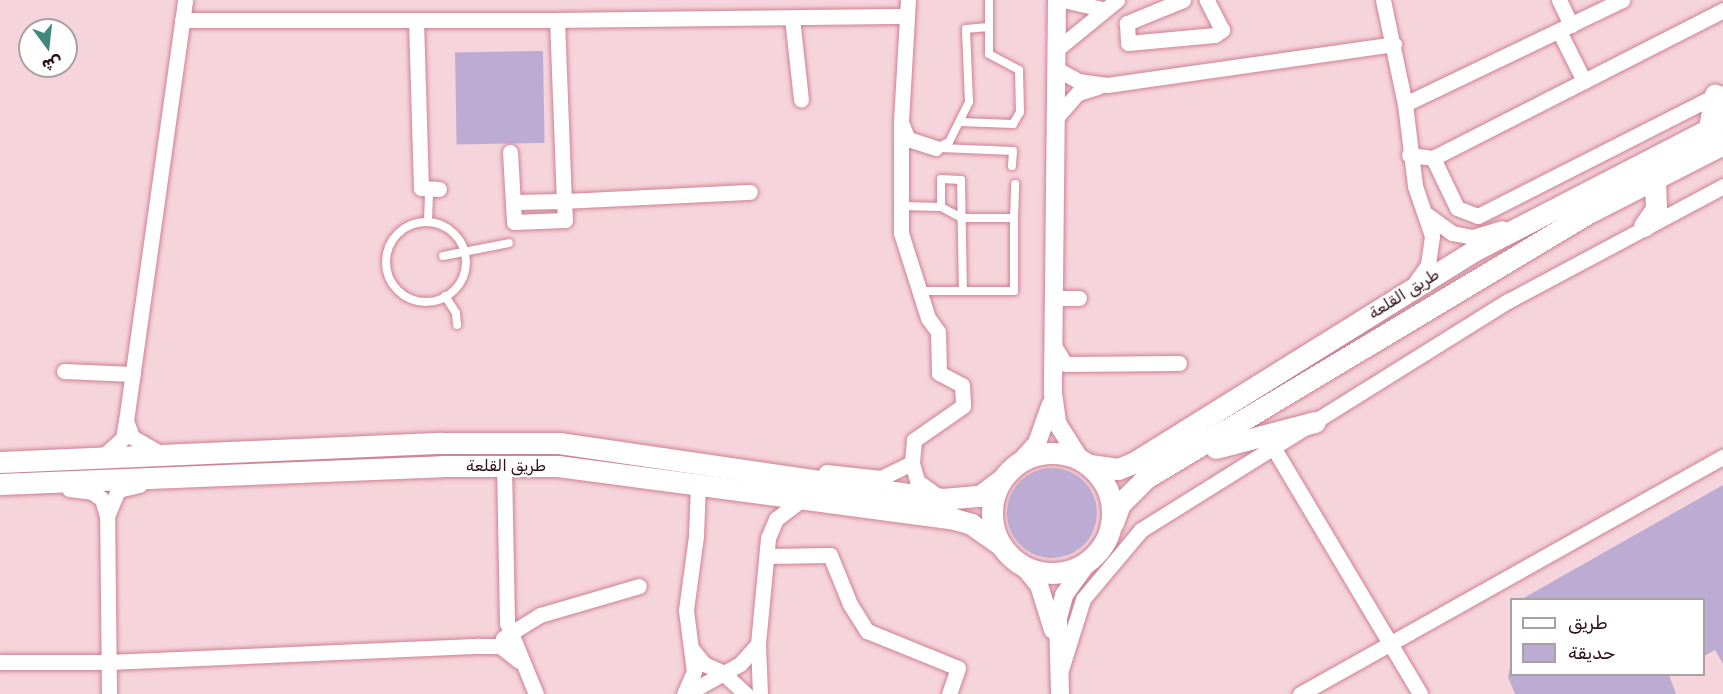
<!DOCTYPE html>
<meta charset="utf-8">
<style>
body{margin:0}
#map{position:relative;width:1723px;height:694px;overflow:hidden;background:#f6d4db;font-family:Rubik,Cairo,sans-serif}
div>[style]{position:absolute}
.green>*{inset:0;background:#bcacd3;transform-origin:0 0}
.round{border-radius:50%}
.roads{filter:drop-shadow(0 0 2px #ce8194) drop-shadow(0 0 2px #ce8194)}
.service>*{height:8px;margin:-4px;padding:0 4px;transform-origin:4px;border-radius:4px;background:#fff}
.service>.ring{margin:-4px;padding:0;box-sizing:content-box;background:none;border:8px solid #fff;border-radius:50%}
.minor>*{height:15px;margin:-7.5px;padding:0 7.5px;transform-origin:7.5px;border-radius:7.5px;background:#fff}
.tertiary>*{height:18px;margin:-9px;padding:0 9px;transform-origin:9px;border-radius:9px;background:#fff}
.secondary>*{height:21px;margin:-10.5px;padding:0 10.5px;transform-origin:10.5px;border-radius:10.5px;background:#fff}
.secondary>.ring{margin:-10.5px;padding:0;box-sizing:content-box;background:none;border:21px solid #fff;border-radius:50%}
span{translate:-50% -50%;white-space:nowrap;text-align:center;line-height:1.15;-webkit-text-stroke:4.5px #fff;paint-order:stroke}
.street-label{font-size:16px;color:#2b0e16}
.legend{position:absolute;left:1510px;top:598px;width:195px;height:78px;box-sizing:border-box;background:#fff;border:2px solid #aa9fa2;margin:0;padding:8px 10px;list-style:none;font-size:18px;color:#2b0e16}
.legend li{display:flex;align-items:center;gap:12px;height:30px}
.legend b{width:30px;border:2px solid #aa9fa2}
.north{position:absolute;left:18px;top:18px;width:60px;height:60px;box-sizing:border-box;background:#fff;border:2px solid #aa9fa2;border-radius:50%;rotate:165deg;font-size:16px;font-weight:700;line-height:24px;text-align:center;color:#2b0e16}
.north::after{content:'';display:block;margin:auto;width:21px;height:27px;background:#41877d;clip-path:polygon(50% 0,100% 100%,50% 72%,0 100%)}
</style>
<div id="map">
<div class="green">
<div style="left:543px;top:51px;width:92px;height:88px;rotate:89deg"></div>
<div class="round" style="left:1007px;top:468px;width:90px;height:90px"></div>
<div style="clip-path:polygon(1723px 485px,1723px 664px,1715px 650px,1704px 656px,1704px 600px,1522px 599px)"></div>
<div style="clip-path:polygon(1511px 662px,1512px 674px,1669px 675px,1676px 694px,1515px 694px,1508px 677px)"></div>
</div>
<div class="roads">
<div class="service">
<div style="left:960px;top:122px;width:53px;rotate:2.2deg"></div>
<div style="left:1013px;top:124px;width:14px;rotate:-60deg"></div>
<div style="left:1020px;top:112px;width:42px;rotate:-91.4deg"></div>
<div style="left:1019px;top:70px;width:34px;rotate:-152deg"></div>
<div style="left:989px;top:54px;width:54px;rotate:-90deg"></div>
<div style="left:936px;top:148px;width:14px;rotate:-25deg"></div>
<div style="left:949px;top:142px;width:45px;rotate:-63.4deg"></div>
<div style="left:969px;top:102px;width:73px;rotate:-92.4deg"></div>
<div style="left:966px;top:29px;width:22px;rotate:-5deg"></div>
<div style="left:941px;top:148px;width:72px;rotate:2.4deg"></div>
<div style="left:1013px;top:151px;width:15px;rotate:94deg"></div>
<div style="left:901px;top:206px;width:40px;rotate:1.4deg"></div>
<div style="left:941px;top:207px;width:28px;rotate:-90deg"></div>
<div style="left:941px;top:179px;width:20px;rotate:3deg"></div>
<div style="left:961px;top:180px;width:111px;rotate:89deg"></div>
<div style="left:941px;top:207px;width:24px;rotate:28deg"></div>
<div style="left:962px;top:218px;width:52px"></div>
<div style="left:1014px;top:218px;width:34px;rotate:-88deg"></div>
<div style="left:428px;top:222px;width:33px;rotate:-88deg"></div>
<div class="ring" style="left:386px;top:222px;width:72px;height:72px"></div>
<div style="left:443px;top:256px;width:67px;rotate:-11.1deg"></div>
<div style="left:920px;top:291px;width:94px"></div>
<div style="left:1014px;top:291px;width:73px;rotate:-90deg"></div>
<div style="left:445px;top:296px;width:20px;rotate:57deg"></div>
<div style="left:456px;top:313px;width:12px;rotate:85deg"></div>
</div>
<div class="minor">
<div style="left:908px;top:0;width:121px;rotate:93.3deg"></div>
<div style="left:901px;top:121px;width:112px;rotate:90deg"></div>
<div style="left:901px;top:233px;width:89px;rotate:72.4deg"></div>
<div style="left:928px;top:318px;width:17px;rotate:54deg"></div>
<div style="left:938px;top:332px;width:41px;rotate:88.6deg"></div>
<div style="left:939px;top:373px;width:26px;rotate:28deg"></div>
<div style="left:962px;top:385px;width:21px;rotate:87deg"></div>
<div style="left:963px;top:406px;width:60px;rotate:145.2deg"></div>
<div style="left:914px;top:440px;width:23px;rotate:95deg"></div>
<div style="left:912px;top:463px;width:19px;rotate:74deg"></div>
<div style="left:917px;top:481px;width:26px;rotate:36deg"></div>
<div style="left:1063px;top:0;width:39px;rotate:13deg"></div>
<div style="left:1183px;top:0;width:61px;rotate:157.7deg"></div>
<div style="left:1127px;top:23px;width:20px;rotate:87deg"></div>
<div style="left:1128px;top:43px;width:87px;rotate:-5.3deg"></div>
<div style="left:1215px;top:35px;width:9px;rotate:-36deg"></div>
<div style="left:1222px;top:30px;width:34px;rotate:-117deg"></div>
<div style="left:1383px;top:0;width:106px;rotate:78.1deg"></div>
<div style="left:1405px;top:104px;width:83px;rotate:83deg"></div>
<div style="left:1415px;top:186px;width:53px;rotate:71.2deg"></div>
<div style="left:1432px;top:236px;width:29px;rotate:98deg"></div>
<div style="left:1428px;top:265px;width:22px;rotate:126deg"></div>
<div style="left:1559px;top:0;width:28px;rotate:64deg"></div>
<div style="left:792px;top:18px;width:82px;rotate:83.7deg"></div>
<div style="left:182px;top:20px;width:375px"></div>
<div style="left:557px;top:20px;width:181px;rotate:87.8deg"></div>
<div style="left:564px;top:201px;width:51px;rotate:178.9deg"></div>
<div style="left:416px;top:20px;width:168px;rotate:88.3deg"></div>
<div style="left:421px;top:188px;width:18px;rotate:3deg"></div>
<div style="left:557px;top:20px;width:350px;rotate:-0.7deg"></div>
<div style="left:1559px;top:31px;width:56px;rotate:63.4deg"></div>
<div style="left:1056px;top:50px;width:79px;rotate:-39.3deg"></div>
<div style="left:1055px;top:68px;width:26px;rotate:29deg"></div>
<div style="left:1078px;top:81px;width:29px;rotate:8deg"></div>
<div style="left:1107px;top:85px;width:290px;rotate:-8.1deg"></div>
<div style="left:1405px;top:104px;width:241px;rotate:-25.6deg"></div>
<div style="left:1055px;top:119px;width:35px;rotate:-49deg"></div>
<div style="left:1078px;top:93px;width:21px;rotate:-17deg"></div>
<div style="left:902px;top:125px;width:15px;rotate:67deg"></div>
<div style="left:908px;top:139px;width:29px;rotate:18deg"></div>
<div style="left:510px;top:152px;width:70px;rotate:86.7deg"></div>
<div style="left:514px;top:222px;width:51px;rotate:-2.2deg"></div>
<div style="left:565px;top:220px;width:19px;rotate:-93deg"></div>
<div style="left:564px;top:201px;width:186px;rotate:-2.8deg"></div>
<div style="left:1409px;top:155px;width:24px;rotate:7deg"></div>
<div style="left:1433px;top:158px;width:55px;rotate:64.4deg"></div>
<div style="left:1457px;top:208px;width:22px;rotate:21deg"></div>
<div style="left:1478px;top:216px;width:271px;rotate:-26.9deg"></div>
<div style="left:1433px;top:158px;width:326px;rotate:-27deg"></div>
<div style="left:1426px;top:214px;width:32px;rotate:36deg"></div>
<div style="left:1452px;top:233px;width:21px;rotate:11deg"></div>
<div style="left:1473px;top:237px;width:30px;rotate:-17deg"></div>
<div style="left:1053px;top:298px;width:26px"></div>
<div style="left:1053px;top:344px;width:23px;rotate:59deg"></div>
<div style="left:1065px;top:364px;width:114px;rotate:-0.5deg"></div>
<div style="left:64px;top:371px;width:69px;rotate:2.5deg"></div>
<div style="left:126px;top:421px;width:17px;rotate:69deg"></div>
<div style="left:132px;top:437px;width:34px;rotate:30deg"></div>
<div style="left:1273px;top:447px;width:287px;rotate:59.2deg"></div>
<div style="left:101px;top:458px;width:30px;rotate:-42deg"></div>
<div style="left:123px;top:438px;width:17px;rotate:-80deg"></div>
<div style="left:126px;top:421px;width:425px;rotate:-82deg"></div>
<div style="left:504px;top:465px;width:158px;rotate:88.9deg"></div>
<div style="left:507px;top:623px;width:77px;rotate:67.8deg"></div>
<div style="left:826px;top:472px;width:55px;rotate:6.2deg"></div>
<div style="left:881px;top:478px;width:34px;rotate:-26deg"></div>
<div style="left:69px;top:489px;width:23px;rotate:7deg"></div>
<div style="left:92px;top:492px;width:12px;rotate:35deg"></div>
<div style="left:102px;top:499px;width:18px;rotate:74deg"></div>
<div style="left:767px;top:556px;width:63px;rotate:-0.9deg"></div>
<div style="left:830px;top:555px;width:53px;rotate:67.8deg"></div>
<div style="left:850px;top:604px;width:32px;rotate:58deg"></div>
<div style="left:867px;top:631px;width:98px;rotate:22.1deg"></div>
<div style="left:958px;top:668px;width:28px;rotate:109deg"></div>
<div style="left:503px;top:638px;width:44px;rotate:-31.9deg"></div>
<div style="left:540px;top:615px;width:103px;rotate:-16.3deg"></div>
<div style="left:691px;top:648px;width:21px;rotate:51deg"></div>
<div style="left:704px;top:664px;width:20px;rotate:24deg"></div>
<div style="left:722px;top:672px;width:33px;rotate:43deg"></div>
<div style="left:0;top:662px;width:109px"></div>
<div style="left:109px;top:662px;width:371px;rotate:-2.5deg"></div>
<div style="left:480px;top:646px;width:20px"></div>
<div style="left:500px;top:646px;width:24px;rotate:38deg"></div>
<div style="left:1060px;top:673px;width:77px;rotate:-72.7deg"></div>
<div style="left:1083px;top:599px;width:90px;rotate:-50deg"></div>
<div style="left:1141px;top:530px;width:433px;rotate:-32deg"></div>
<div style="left:1508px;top:301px;width:244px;rotate:-28.1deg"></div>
<div style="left:695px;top:689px;width:51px;rotate:-29.1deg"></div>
<div style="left:740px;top:664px;width:27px;rotate:-48deg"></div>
<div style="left:109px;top:694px;width:178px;rotate:-90.6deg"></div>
<div style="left:107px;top:516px;width:28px;rotate:-67deg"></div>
<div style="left:118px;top:490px;width:22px;rotate:-13deg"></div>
<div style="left:684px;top:694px;width:24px;rotate:-66deg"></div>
<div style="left:694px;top:672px;width:63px;rotate:-97.4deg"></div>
<div style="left:686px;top:610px;width:75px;rotate:-82.3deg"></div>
<div style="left:696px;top:536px;width:53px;rotate:-87.8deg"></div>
<div style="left:760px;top:694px;width:50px;rotate:-92.3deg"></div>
<div style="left:758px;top:644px;width:106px;rotate:-84.6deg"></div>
<div style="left:768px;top:538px;width:21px;rotate:-67deg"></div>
<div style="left:776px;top:519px;width:34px;rotate:-37deg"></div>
<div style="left:1300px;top:694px;width:485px;rotate:-29.3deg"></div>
</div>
<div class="tertiary">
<div style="left:1057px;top:0;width:393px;rotate:90.6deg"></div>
<div style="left:1053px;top:393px;width:30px;rotate:82deg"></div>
<div style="left:1057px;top:423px;width:45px;rotate:57.7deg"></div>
<div style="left:1021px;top:461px;width:24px;rotate:-48deg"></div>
<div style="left:1037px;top:443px;width:41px;rotate:-70.3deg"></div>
<div style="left:1025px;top:568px;width:22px;rotate:51deg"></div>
<div style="left:1039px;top:585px;width:47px;rotate:72.7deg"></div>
<div style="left:1060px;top:694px;width:76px;rotate:-91.5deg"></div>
<div style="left:1058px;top:618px;width:24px;rotate:-75deg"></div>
<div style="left:1064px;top:595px;width:41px;rotate:-54deg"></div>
</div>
<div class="secondary">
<div style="left:1709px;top:128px;width:34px;rotate:-80deg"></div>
<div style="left:1644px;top:226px;width:21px;rotate:-55deg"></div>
<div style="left:1656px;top:209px;width:32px;rotate:-92deg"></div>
<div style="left:1216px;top:448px;width:102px;rotate:-14.7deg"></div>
<div class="ring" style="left:992px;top:453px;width:99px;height:99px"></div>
<div style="left:0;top:462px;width:442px;rotate:-2.5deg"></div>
<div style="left:442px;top:443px;width:117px"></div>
<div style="left:559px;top:443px;width:387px;rotate:8.3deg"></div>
<div style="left:942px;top:499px;width:38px;rotate:-5deg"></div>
<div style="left:980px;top:496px;width:25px;rotate:-37deg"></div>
<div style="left:1090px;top:465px;width:28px;rotate:8deg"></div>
<div style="left:1118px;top:469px;width:16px;rotate:-22deg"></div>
<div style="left:1133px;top:463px;width:405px;rotate:-31.9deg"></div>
<div style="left:1477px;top:249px;width:277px;rotate:-27.3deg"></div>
<div style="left:0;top:484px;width:442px;rotate:-2.3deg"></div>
<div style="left:442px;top:466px;width:116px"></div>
<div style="left:558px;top:466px;width:400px;rotate:7.6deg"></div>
<div style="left:954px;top:519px;width:18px;rotate:16deg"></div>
<div style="left:971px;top:524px;width:37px;rotate:35deg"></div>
<div style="left:1113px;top:523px;width:20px;rotate:-70deg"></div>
<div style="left:1120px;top:504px;width:37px;rotate:-45deg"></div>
<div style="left:1146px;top:478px;width:518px;rotate:-30.93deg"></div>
<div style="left:1590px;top:212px;width:149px;rotate:-27.1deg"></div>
</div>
</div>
<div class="street-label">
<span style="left:1404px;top:294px;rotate:-32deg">طريق القلعة</span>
<span style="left:506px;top:466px">طريق القلعة</span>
</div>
<ul class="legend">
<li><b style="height:8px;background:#fff"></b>طريق</li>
<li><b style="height:16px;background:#bcacd3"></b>حديقة</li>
</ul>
<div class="north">ش</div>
</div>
